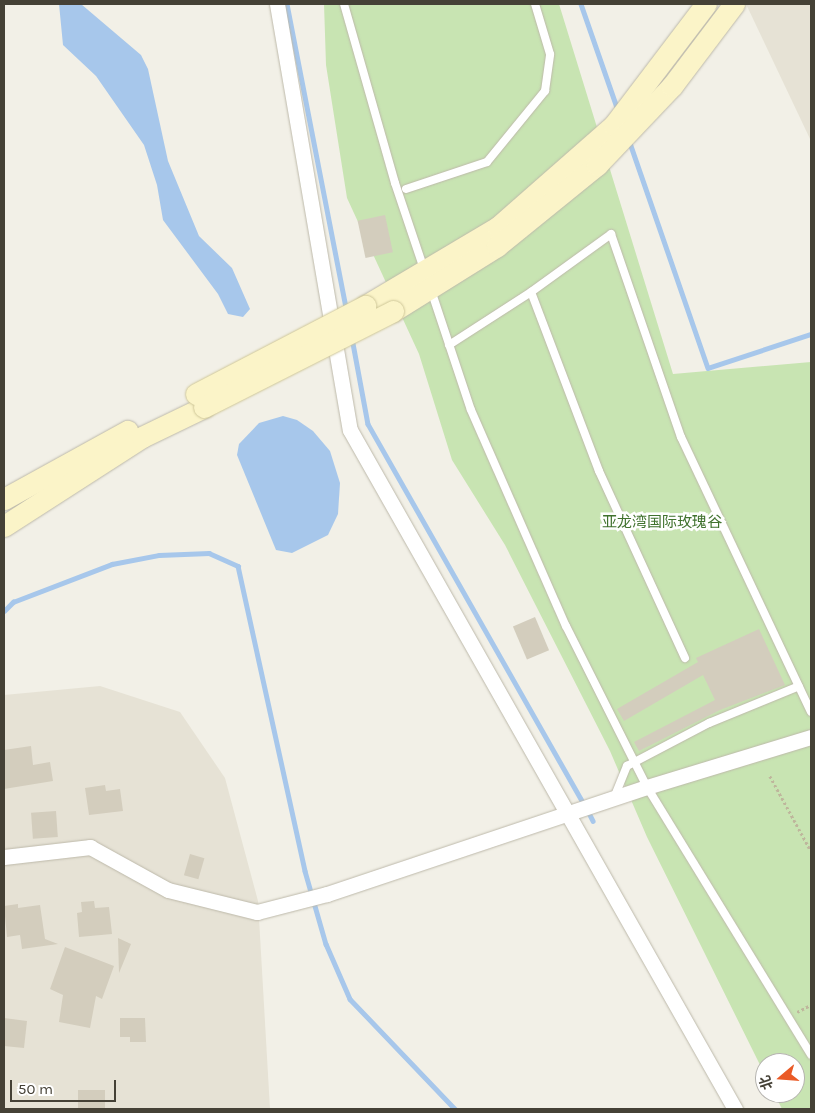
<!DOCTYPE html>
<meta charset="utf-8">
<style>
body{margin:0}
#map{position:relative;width:815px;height:1113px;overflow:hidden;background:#f2f0e7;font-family:Karla,"Noto Sans SC",sans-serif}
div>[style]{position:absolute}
.residential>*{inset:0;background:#e6e2d5}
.green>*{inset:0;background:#c8e4b2}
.water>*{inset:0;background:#a7c7eb}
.stream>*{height:4.5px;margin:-2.25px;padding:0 2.25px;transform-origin:2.25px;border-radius:2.25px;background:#a7c7eb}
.building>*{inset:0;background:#d3cdbd;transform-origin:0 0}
.path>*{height:2.5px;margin-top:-1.25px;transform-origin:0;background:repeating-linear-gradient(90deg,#beb69c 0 2.5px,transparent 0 5px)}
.roads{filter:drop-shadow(0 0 1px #bdb9aa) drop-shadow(0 0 1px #bdb9aa)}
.lane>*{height:8px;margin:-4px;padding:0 4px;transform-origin:4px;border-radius:4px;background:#fff}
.street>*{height:15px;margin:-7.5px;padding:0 7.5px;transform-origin:7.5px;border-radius:7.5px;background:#fff}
.secondary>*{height:21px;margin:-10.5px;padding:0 10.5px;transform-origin:10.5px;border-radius:10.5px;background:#fbf4c8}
.bridges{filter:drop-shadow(0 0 1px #cfc799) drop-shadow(0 0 1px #cfc799)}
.secondary-bridge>*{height:21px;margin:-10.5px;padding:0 10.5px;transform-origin:10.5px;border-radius:10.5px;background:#fbf4c8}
span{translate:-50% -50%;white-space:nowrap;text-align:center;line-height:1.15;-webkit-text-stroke:5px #fff;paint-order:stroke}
.park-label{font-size:15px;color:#40722e}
.frame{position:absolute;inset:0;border:5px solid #454136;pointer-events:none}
.north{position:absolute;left:755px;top:1053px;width:50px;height:50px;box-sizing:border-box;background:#fff;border:1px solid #b5b3af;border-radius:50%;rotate:252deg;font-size:14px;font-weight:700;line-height:20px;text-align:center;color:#454136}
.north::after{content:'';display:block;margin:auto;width:18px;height:22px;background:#ea5a26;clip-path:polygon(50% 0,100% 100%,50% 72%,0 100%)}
.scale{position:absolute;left:10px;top:1080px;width:106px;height:22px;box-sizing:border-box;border:2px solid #454136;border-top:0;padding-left:6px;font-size:15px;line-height:18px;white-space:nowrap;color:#454136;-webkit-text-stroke:4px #fff;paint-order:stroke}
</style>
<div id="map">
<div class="residential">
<div style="clip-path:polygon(746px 4px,811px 4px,811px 141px)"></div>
<div style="clip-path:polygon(100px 686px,180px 712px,225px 778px,258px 901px,270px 1109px,4px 1109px,4px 695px)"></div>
</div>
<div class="green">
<div style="clip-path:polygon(324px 4px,559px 4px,673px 374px,811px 362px,811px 1109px,782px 1109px,774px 1093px,795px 1093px,795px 1063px,765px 1063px,765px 1075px,647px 837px,610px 751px,505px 545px,452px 460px,419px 354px,347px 198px,326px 65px)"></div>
</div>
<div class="water">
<div style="clip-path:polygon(59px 4px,81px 4px,141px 55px,148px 69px,168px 161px,199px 236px,232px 268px,250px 309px,243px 317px,228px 314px,218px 294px,163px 220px,157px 185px,144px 145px,96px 76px,63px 45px)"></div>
<div style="clip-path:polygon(283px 416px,297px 420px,313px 431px,330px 451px,340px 483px,338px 514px,328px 535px,292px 553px,276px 550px,237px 455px,239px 444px,259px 423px)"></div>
</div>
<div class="stream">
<div style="left:287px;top:4px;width:310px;rotate:79deg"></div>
<div style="left:581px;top:4px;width:112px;rotate:70.8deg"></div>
<div style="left:629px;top:140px;width:241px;rotate:70.9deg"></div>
<div style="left:708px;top:368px;width:108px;rotate:-18.3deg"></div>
<div style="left:352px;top:338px;width:87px;rotate:79.5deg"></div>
<div style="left:368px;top:424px;width:437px;rotate:60.4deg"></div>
<div style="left:4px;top:611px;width:13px;rotate:-45deg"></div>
<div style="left:13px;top:602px;width:106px;rotate:-21deg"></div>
<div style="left:112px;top:564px;width:48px;rotate:-10.8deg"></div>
<div style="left:159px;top:555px;width:50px;rotate:-2.3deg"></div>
<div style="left:209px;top:553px;width:32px;rotate:24deg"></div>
<div style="left:238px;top:566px;width:312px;rotate:77.6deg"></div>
<div style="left:305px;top:871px;width:76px;rotate:74deg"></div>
<div style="left:326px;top:944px;width:60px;rotate:66.4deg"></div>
<div style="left:350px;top:999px;width:152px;rotate:46.3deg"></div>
<div style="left:588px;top:811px;width:11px;rotate:63deg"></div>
</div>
<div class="building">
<div style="left:385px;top:215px;width:38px;height:28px;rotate:78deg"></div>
<div style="left:535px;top:617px;width:36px;height:24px;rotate:67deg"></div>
<div style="clip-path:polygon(759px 629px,785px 685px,720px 710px,639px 751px,634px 742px,715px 700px,703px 675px,624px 721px,617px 709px,698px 662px,696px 658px)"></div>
<div style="clip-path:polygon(31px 746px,33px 765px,50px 762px,53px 781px,4px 789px,4px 750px)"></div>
<div style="clip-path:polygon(105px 785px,106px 791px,120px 789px,123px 811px,89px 815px,85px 788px)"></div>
<div style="left:56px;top:811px;width:26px;height:25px;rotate:86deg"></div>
<div style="left:190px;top:854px;width:15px;height:22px;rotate:16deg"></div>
<div style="clip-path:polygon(94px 901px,95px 908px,109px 907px,112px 934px,79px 937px,77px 913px,82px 912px,81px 902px)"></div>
<div style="clip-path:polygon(18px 904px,18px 908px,40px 905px,45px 939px,58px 944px,22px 949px,20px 935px,7px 937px,4px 906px)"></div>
<div style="clip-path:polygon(118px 938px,131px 944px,119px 973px)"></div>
<div style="clip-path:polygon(65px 947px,114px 966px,102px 999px,96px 996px,90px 1028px,59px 1022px,63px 995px,50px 989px)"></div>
<div style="clip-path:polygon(4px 1018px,27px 1021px,24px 1048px,4px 1046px)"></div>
<div style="clip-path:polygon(120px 1018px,145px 1018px,146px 1042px,130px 1042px,130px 1037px,120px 1037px)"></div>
<div style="left:78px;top:1090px;width:27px;height:18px"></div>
</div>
<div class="path">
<div style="left:770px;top:776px;width:85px;rotate:61.3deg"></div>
<div style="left:797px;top:1012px;width:16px;rotate:-27deg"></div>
</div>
<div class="roads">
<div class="lane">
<div style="left:344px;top:4px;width:186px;rotate:74.1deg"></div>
<div style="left:395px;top:183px;width:91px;rotate:71.4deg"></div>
<div style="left:406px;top:189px;width:85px;rotate:-18.4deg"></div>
<div style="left:487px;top:162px;width:92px;rotate:-50.8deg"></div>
<div style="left:545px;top:91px;width:37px;rotate:-82deg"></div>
<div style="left:550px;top:54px;width:52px;rotate:-106.7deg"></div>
<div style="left:431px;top:290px;width:126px;rotate:71.6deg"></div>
<div style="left:471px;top:410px;width:236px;rotate:66.3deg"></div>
<div style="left:566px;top:626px;width:180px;rotate:63.3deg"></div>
<div style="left:647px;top:787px;width:314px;rotate:58.5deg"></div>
<div style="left:449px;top:345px;width:98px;rotate:-32.9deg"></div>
<div style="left:685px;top:658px;width:206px;rotate:-114.7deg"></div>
<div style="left:599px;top:471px;width:191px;rotate:-110.8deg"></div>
<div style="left:531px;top:292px;width:99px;rotate:-35.9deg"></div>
<div style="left:611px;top:234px;width:215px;rotate:71deg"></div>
<div style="left:681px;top:437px;width:304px;rotate:64.7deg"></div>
<div style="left:614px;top:798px;width:35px;rotate:-68deg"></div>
<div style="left:627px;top:766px;width:93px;rotate:-27.7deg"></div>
<div style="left:709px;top:723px;width:97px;rotate:-22.3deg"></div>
</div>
<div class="street">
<div style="left:277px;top:4px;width:432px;rotate:80.3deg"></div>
<div style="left:350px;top:430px;width:781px;rotate:60.45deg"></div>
<div style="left:4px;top:857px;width:87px;rotate:-6.6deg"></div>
<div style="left:90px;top:847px;width:89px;rotate:28.9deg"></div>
<div style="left:168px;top:890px;width:92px;rotate:13.9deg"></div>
<div style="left:257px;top:912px;width:72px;rotate:-14.4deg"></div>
<div style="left:327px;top:894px;width:337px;rotate:-18.5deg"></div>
<div style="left:647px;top:787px;width:171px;rotate:-17deg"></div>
</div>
<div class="secondary">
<div style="left:365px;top:306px;width:155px;rotate:-30.7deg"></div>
<div style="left:498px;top:227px;width:154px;rotate:-41.3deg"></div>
<div style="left:614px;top:125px;width:152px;rotate:-52.8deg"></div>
<div style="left:393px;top:311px;width:123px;rotate:-32deg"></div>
<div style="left:497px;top:246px;width:129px;rotate:-39deg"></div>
<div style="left:597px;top:165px;width:109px;rotate:-46.5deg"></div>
<div style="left:672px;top:86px;width:103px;rotate:-52.9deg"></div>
<div style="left:4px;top:499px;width:141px;rotate:-28.9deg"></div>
<div style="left:4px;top:526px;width:164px;rotate:-32.8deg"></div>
<div style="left:142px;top:437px;width:69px;rotate:-25.8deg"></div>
</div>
</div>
<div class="bridges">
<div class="secondary-bridge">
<div style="left:196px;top:394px;width:191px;rotate:-27.5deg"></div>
<div style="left:204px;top:407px;width:212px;rotate:-26.9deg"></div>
</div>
</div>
<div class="park-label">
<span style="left:662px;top:523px">亚龙湾国际玫瑰谷</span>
</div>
<div class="frame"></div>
<div class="north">北</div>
<div class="scale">50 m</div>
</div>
